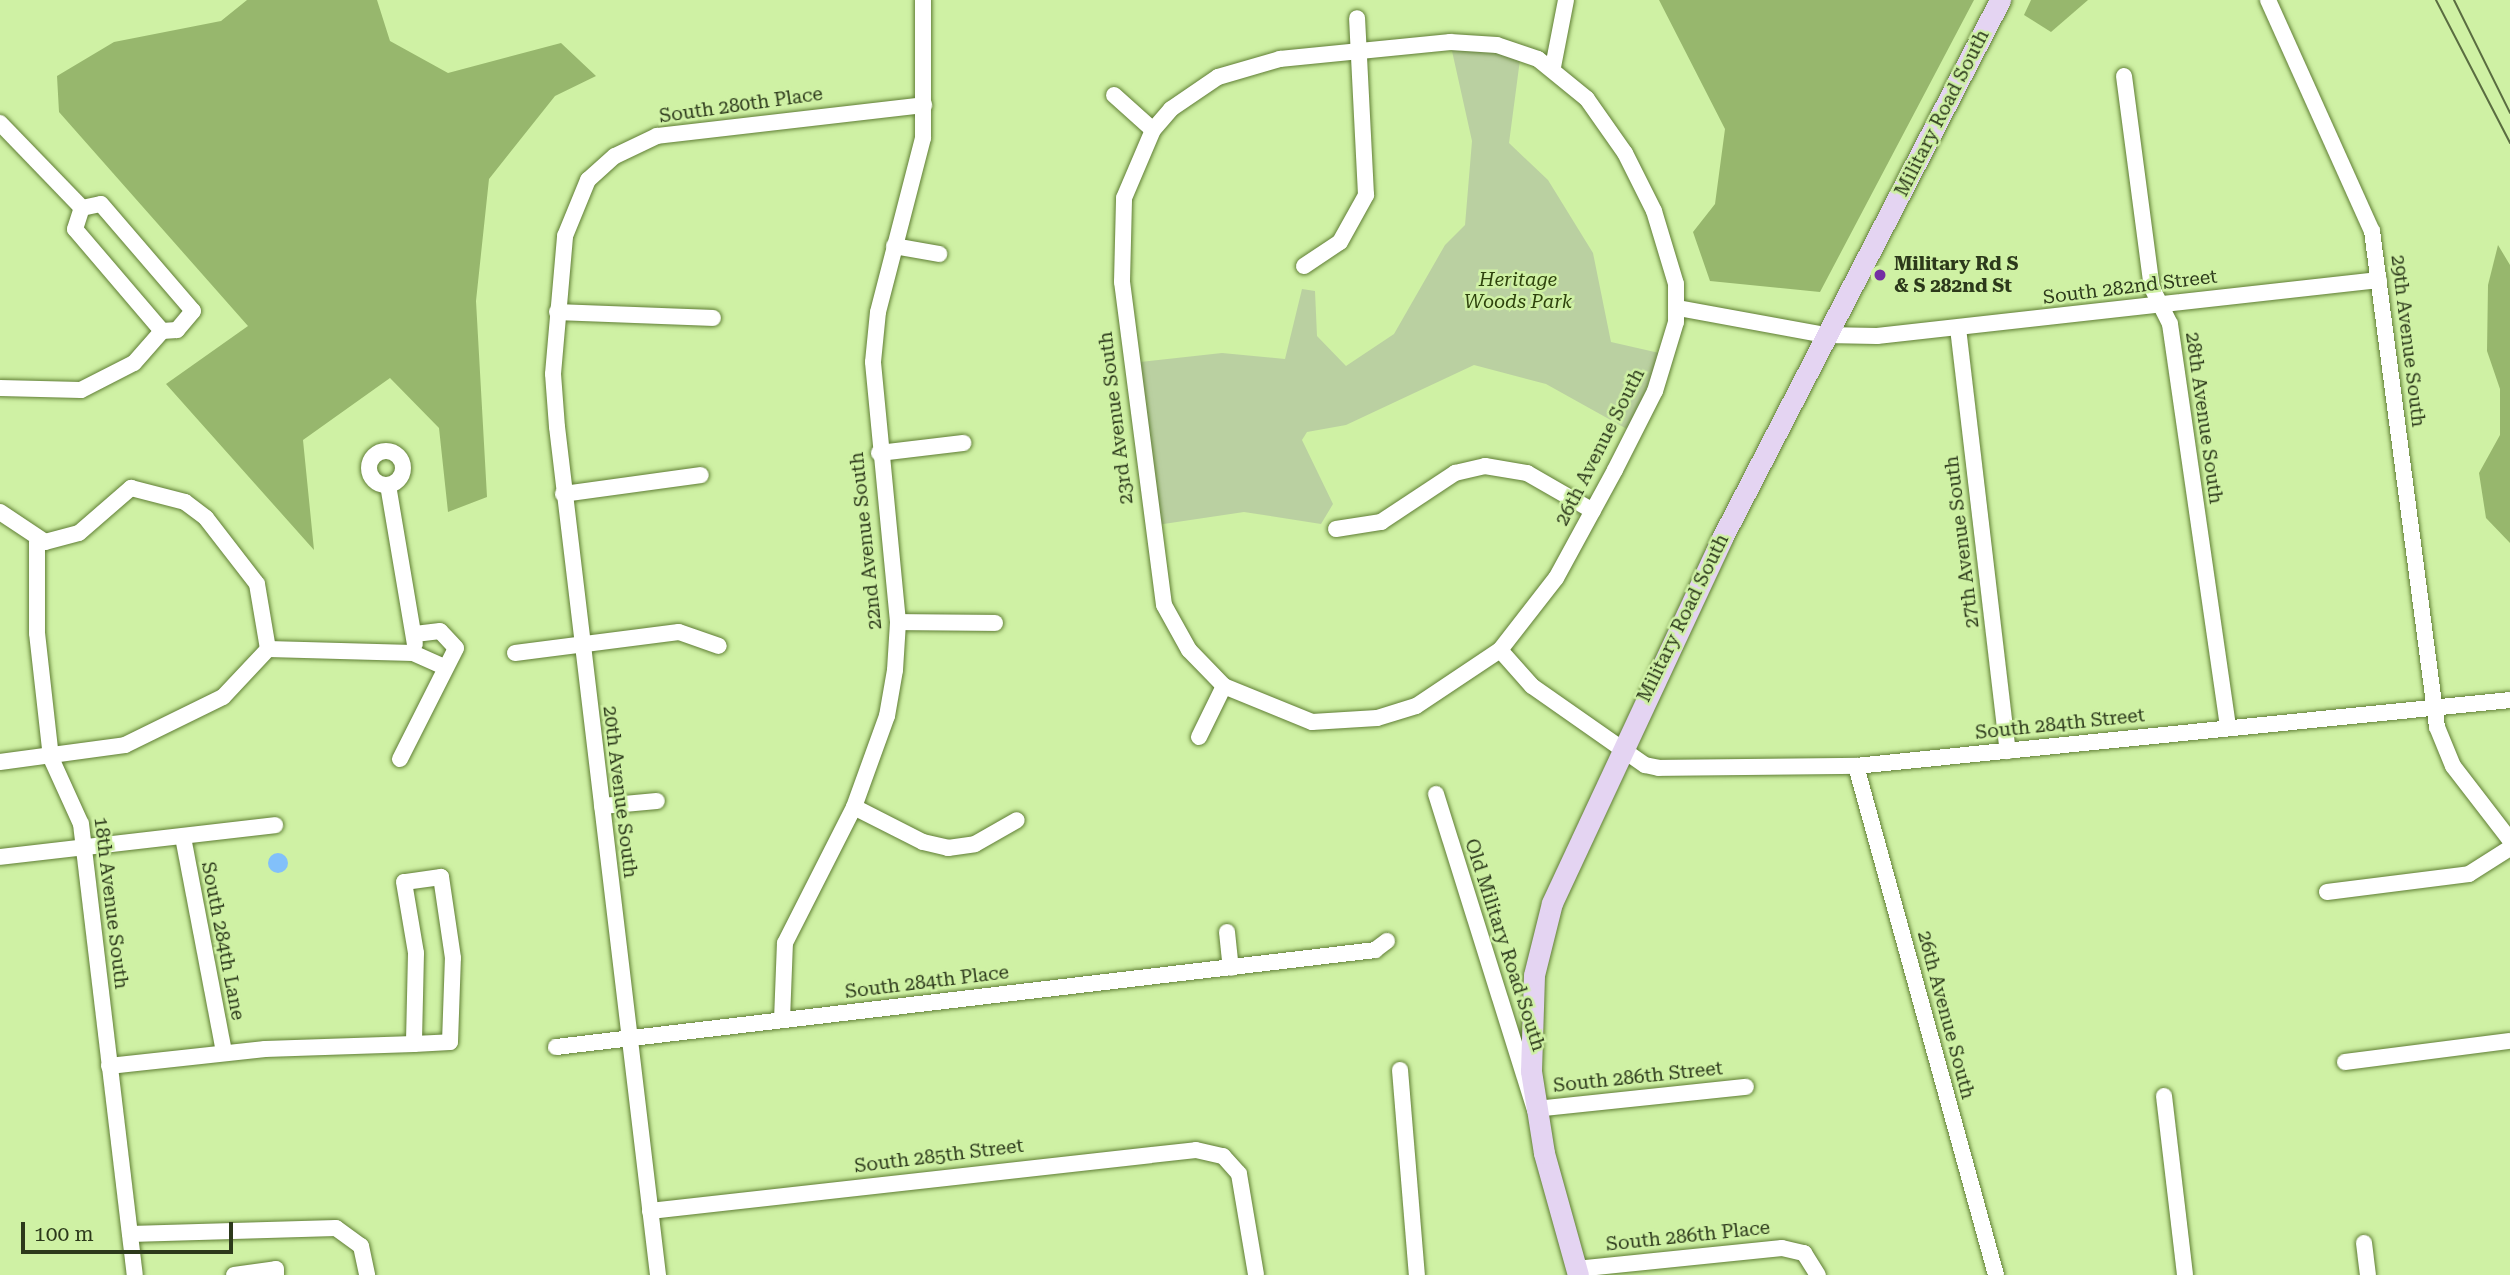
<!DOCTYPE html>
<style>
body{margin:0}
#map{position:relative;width:2510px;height:1275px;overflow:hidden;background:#cff1a4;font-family:"Roboto Serif",serif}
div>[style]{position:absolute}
.green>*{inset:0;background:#bad0a1}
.forest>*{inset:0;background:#97b76d}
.water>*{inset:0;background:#82c0fa}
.round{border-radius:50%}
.roads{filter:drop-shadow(0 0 2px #607e35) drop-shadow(0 0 2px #607e35)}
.minor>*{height:16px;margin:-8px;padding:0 8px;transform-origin:8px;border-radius:8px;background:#fff}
.minor>.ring{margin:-8px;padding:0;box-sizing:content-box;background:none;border:16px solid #fff;border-radius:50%}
.secondary>*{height:21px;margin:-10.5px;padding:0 10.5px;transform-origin:10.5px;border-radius:10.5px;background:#e4d4f2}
.tram>*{height:2px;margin:-1px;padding:0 1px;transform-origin:1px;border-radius:1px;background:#5a6d41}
.dots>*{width:19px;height:19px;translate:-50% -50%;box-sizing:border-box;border:4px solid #cff1a4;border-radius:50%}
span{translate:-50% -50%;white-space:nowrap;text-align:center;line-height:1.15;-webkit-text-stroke:5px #cff1a4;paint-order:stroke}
.street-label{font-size:19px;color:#2c391b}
.poi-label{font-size:19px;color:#2c391b;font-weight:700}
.left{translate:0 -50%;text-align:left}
.park-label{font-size:19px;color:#2e420c;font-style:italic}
.scale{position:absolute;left:21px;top:1222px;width:212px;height:32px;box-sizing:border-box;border:4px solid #2c391b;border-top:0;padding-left:9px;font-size:21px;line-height:24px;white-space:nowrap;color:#2c391b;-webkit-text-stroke:5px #cff1a4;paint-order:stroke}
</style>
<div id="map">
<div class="green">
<div style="clip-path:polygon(1450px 42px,1521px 52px,1509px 143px,1548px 180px,1593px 253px,1611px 342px,1668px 355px,1634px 433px,1546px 384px,1474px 365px,1346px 425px,1307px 432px,1302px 440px,1333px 504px,1321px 524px,1244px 512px,1150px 526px,1131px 363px,1222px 353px,1285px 359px,1302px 289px,1315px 291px,1317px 336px,1346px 366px,1394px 334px,1445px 245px,1465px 225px,1472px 141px)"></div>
</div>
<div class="forest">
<div style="clip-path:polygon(247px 0,377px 0,390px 41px,448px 73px,561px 43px,596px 76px,555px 96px,489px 179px,476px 301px,487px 497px,448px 512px,439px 428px,390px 378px,303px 440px,314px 550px,166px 384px,248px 326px,59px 112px,57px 76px,114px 42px,221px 21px)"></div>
<div style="clip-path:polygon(1659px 0,1974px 0,1820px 292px,1710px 281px,1693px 232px,1715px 204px,1725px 129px)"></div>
<div style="clip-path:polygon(2031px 0,2088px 0,2051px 32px,2024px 15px)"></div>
<div style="clip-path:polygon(2498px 245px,2510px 265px,2510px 543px,2486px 518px,2479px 473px,2500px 435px,2500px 389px,2487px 351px,2488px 285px)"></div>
</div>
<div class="water">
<div class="round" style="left:268px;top:853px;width:20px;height:20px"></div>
</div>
<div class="roads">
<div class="minor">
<div style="left:2268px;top:0;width:253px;rotate:65.8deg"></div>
<div style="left:2372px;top:231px;width:500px;rotate:82.53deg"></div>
<div style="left:2437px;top:727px;width:42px;rotate:67.7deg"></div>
<div style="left:2453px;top:766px;width:93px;rotate:52.4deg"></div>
<div style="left:1450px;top:42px;width:47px;rotate:3.7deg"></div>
<div style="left:1497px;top:45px;width:43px;rotate:18.9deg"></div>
<div style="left:1538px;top:59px;width:63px;rotate:39.2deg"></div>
<div style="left:1587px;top:99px;width:66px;rotate:54.9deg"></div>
<div style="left:1625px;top:153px;width:65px;rotate:63.4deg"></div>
<div style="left:1654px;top:211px;width:76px;rotate:73.2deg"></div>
<div style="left:1676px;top:284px;width:38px;rotate:90deg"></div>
<div style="left:1676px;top:322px;width:72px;rotate:106.9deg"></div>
<div style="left:1655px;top:391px;width:89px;rotate:116.9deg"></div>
<div style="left:1615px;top:470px;width:123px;rotate:118.6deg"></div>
<div style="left:1556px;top:578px;width:91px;rotate:127.9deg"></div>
<div style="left:1500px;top:650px;width:101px;rotate:146.3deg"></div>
<div style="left:1416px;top:706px;width:41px;rotate:162.9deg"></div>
<div style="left:1377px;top:718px;width:65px;rotate:176.5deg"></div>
<div style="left:1312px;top:722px;width:95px;rotate:-157.8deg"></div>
<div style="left:1224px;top:686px;width:50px;rotate:-134.2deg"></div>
<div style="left:1189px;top:650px;width:51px;rotate:-119.1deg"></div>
<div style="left:1164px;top:605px;width:326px;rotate:-97.4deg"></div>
<div style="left:1122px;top:282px;width:84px;rotate:-88.6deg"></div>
<div style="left:1124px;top:198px;width:74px;rotate:-66.9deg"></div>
<div style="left:1153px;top:130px;width:28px;rotate:-49deg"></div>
<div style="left:1171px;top:109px;width:57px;rotate:-34.2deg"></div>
<div style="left:1218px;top:77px;width:65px;rotate:-16.2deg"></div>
<div style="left:1280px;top:59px;width:171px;rotate:-5.7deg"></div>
<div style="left:1553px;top:67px;width:68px;rotate:-79deg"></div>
<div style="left:2124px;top:76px;width:214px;rotate:82.5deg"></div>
<div style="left:2152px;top:288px;width:40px;rotate:63.4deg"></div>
<div style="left:2170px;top:324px;width:408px;rotate:81.8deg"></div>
<div style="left:1114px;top:95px;width:52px;rotate:41.9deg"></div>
<div style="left:0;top:123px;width:118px;rotate:46deg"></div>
<div style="left:101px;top:204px;width:141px;rotate:49.3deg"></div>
<div style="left:193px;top:311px;width:25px;rotate:130deg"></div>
<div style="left:177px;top:330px;width:15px;rotate:176deg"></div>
<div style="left:162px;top:331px;width:134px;rotate:-130.5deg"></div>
<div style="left:75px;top:229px;width:22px;rotate:-72deg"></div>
<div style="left:82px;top:208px;width:19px;rotate:-12deg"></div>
<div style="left:894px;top:246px;width:46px;rotate:10.1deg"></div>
<div style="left:1304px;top:266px;width:43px;rotate:-33.7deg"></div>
<div style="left:1340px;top:242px;width:54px;rotate:-61deg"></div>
<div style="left:1366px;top:195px;width:177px;rotate:-92.9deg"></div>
<div style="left:1678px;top:308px;width:149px;rotate:10.4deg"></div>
<div style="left:1825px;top:335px;width:52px;rotate:1.1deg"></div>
<div style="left:1877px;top:336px;width:505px;rotate:-6.37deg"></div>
<div style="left:557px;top:312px;width:156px;rotate:2.2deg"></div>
<div style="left:1958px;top:328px;width:426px;rotate:83.3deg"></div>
<div style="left:0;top:388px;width:81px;rotate:1.4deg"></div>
<div style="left:81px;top:390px;width:59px;rotate:-27deg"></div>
<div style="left:134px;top:363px;width:43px;rotate:-48.8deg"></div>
<div class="ring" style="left:369px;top:451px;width:18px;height:18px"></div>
<div style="left:879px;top:453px;width:85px;rotate:-6.8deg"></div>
<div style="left:388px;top:485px;width:161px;rotate:80.4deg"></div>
<div style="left:563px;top:494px;width:139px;rotate:-7.8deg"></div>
<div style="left:0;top:512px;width:54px;rotate:33.7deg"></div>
<div style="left:45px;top:542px;width:35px;rotate:-15deg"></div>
<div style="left:79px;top:533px;width:69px;rotate:-40.9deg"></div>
<div style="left:131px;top:488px;width:56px;rotate:14.5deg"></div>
<div style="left:185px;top:502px;width:26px;rotate:37deg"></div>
<div style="left:206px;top:518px;width:83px;rotate:52.3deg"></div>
<div style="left:257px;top:584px;width:66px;rotate:80.4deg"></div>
<div style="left:1336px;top:529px;width:46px;rotate:-8.8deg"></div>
<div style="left:1381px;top:522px;width:89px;rotate:-33.5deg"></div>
<div style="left:1455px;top:473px;width:31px;rotate:-13deg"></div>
<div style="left:1485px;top:466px;width:43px;rotate:9.5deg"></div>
<div style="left:1527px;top:473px;width:76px;rotate:29.9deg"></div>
<div style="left:37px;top:542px;width:91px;rotate:90deg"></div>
<div style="left:37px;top:633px;width:126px;rotate:83.6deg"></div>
<div style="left:51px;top:758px;width:72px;rotate:65.6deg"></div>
<div style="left:81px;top:824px;width:454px;rotate:83.2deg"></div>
<div style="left:898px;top:622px;width:97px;rotate:0.6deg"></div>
<div style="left:1500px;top:650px;width:48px;rotate:48.4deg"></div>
<div style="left:1532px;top:686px;width:138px;rotate:35deg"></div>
<div style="left:1645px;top:765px;width:14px;rotate:12deg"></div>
<div style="left:1659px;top:768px;width:197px;rotate:-0.6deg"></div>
<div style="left:1856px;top:766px;width:657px;rotate:-5.76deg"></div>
<div style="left:515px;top:653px;width:165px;rotate:-7.3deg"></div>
<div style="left:679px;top:632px;width:42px;rotate:19.3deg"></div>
<div style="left:1199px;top:737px;width:57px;rotate:-63.9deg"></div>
<div style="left:400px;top:759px;width:124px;rotate:-63.2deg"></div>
<div style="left:456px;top:648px;width:23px;rotate:-133deg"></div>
<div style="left:440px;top:631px;width:23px;rotate:173deg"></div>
<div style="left:0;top:762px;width:126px;rotate:-7.7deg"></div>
<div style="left:125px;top:745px;width:109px;rotate:-26.1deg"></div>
<div style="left:223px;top:697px;width:66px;rotate:-46.8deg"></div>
<div style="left:268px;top:649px;width:145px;rotate:1.6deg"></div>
<div style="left:413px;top:653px;width:35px;rotate:24deg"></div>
<div style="left:1856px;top:766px;width:528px;rotate:74.62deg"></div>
<div style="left:1436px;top:794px;width:330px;rotate:72.6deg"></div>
<div style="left:1535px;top:1109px;width:212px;rotate:-6deg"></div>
<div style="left:602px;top:806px;width:55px;rotate:-5.2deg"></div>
<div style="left:854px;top:807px;width:77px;rotate:26.9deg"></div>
<div style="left:923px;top:842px;width:26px;rotate:13deg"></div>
<div style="left:948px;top:848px;width:27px;rotate:-8deg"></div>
<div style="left:975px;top:844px;width:48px;rotate:-29.7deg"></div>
<div style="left:183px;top:837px;width:219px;rotate:79.2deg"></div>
<div style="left:0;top:857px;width:277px;rotate:-6.6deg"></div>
<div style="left:2327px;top:892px;width:143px;rotate:-7.2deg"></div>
<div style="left:2469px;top:874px;width:49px;rotate:-32.4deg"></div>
<div style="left:1227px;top:932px;width:36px;rotate:84deg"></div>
<div style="left:782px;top:1020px;width:77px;rotate:-87.8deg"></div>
<div style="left:785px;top:943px;width:153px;rotate:-63.1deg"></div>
<div style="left:854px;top:807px;width:97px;rotate:-70.1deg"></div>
<div style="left:887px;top:716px;width:47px;rotate:-80.1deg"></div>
<div style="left:895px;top:670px;width:48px;rotate:-86.4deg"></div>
<div style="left:898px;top:622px;width:261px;rotate:-95.5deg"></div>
<div style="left:873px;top:362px;width:50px;rotate:-84.3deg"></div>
<div style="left:878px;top:312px;width:180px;rotate:-75.5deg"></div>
<div style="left:923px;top:138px;width:138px;rotate:-90deg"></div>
<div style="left:556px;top:1047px;width:825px;rotate:-6.75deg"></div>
<div style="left:1375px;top:950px;width:15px;rotate:-37deg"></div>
<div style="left:2345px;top:1062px;width:166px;rotate:-7.3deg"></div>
<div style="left:109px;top:1066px;width:157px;rotate:-6.2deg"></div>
<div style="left:265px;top:1049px;width:149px;rotate:-1.9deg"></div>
<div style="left:414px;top:1044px;width:36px;rotate:-3deg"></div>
<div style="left:450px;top:1042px;width:84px;rotate:-88deg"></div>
<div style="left:453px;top:958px;width:82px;rotate:-98.4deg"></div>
<div style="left:441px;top:877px;width:37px;rotate:172deg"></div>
<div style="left:404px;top:882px;width:72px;rotate:80.4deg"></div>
<div style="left:416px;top:953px;width:91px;rotate:91.3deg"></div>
<div style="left:1400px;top:1070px;width:206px;rotate:85.3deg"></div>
<div style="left:2164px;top:1096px;width:180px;rotate:83.3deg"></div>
<div style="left:650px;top:1211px;width:549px;rotate:-6.37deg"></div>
<div style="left:1196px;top:1150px;width:28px;rotate:13deg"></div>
<div style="left:1223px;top:1156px;width:24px;rotate:48deg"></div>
<div style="left:1239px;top:1174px;width:102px;rotate:80.4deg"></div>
<div style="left:130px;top:1234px;width:206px;rotate:-1.7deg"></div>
<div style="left:336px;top:1228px;width:31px;rotate:36deg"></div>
<div style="left:361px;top:1246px;width:30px;rotate:78deg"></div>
<div style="left:2364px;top:1243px;width:32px;rotate:83deg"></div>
<div style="left:1576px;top:1269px;width:207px;rotate:-5.8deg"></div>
<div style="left:1782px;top:1248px;width:23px;rotate:13deg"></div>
<div style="left:1804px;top:1253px;width:26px;rotate:58deg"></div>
<div style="left:234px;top:1275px;width:42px;rotate:-8.1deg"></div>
<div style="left:276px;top:1269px;width:6px;rotate:90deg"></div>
<div style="left:658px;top:1275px;width:854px;rotate:-96.79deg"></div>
<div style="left:557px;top:427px;width:53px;rotate:-94.3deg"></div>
<div style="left:553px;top:374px;width:139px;rotate:-85deg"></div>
<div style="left:565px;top:236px;width:61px;rotate:-67.7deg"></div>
<div style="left:588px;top:180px;width:36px;rotate:-42deg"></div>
<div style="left:615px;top:156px;width:47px;rotate:-25.5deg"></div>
<div style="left:657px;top:136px;width:269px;rotate:-6.6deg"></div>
</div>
<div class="secondary">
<div style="left:1578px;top:1275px;width:127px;rotate:-105.6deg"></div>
<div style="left:1544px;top:1153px;width:83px;rotate:-99deg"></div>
<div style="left:1531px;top:1071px;width:96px;rotate:-88.2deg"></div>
<div style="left:1534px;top:975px;width:74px;rotate:-76deg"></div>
<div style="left:1552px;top:903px;width:403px;rotate:-65deg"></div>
<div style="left:1722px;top:538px;width:606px;rotate:-62.67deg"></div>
</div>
</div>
<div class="tram">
<div style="left:2436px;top:0;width:161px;rotate:62.6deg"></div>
<div style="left:2454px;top:0;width:126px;rotate:63.6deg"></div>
</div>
<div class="dots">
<div style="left:1880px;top:275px;background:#742fa3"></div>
</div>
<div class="street-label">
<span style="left:741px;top:105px;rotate:-8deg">South 280th Place</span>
<span style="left:1942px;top:113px;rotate:-63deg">Military Road South</span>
<span style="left:2130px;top:287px;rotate:-7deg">South 282nd Street</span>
<span style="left:2408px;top:341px;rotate:83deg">29th Avenue South</span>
<span style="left:1116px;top:418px;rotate:-97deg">23rd Avenue South</span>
<span style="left:2204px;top:418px;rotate:82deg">28th Avenue South</span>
<span style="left:1600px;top:447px;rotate:-63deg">26th Avenue South</span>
<span style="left:866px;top:541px;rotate:-96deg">22nd Avenue South</span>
<span style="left:1962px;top:542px;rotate:-97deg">27th Avenue South</span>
<span style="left:1683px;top:618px;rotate:-64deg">Military Road South</span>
<span style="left:2060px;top:724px;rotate:-6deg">South 284th Street</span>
<span style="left:620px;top:792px;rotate:83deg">20th Avenue South</span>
<span style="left:111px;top:903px;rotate:83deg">18th Avenue South</span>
<span style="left:223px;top:941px;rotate:79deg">South 284th Lane</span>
<span style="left:1505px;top:945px;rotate:72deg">Old Military Road South</span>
<span style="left:927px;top:982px;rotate:-7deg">South 284th Place</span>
<span style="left:1946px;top:1015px;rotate:75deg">26th Avenue South</span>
<span style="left:1638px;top:1077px;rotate:-6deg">South 286th Street</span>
<span style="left:939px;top:1156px;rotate:-7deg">South 285th Street</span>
<span style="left:1688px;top:1236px;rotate:-6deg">South 286th Place</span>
</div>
<div class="poi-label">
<span class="left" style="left:1894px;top:275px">Military Rd S<br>&amp; S 282nd St</span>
</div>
<div class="park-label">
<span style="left:1518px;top:291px">Heritage<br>Woods Park</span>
</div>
<div class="scale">100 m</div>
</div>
